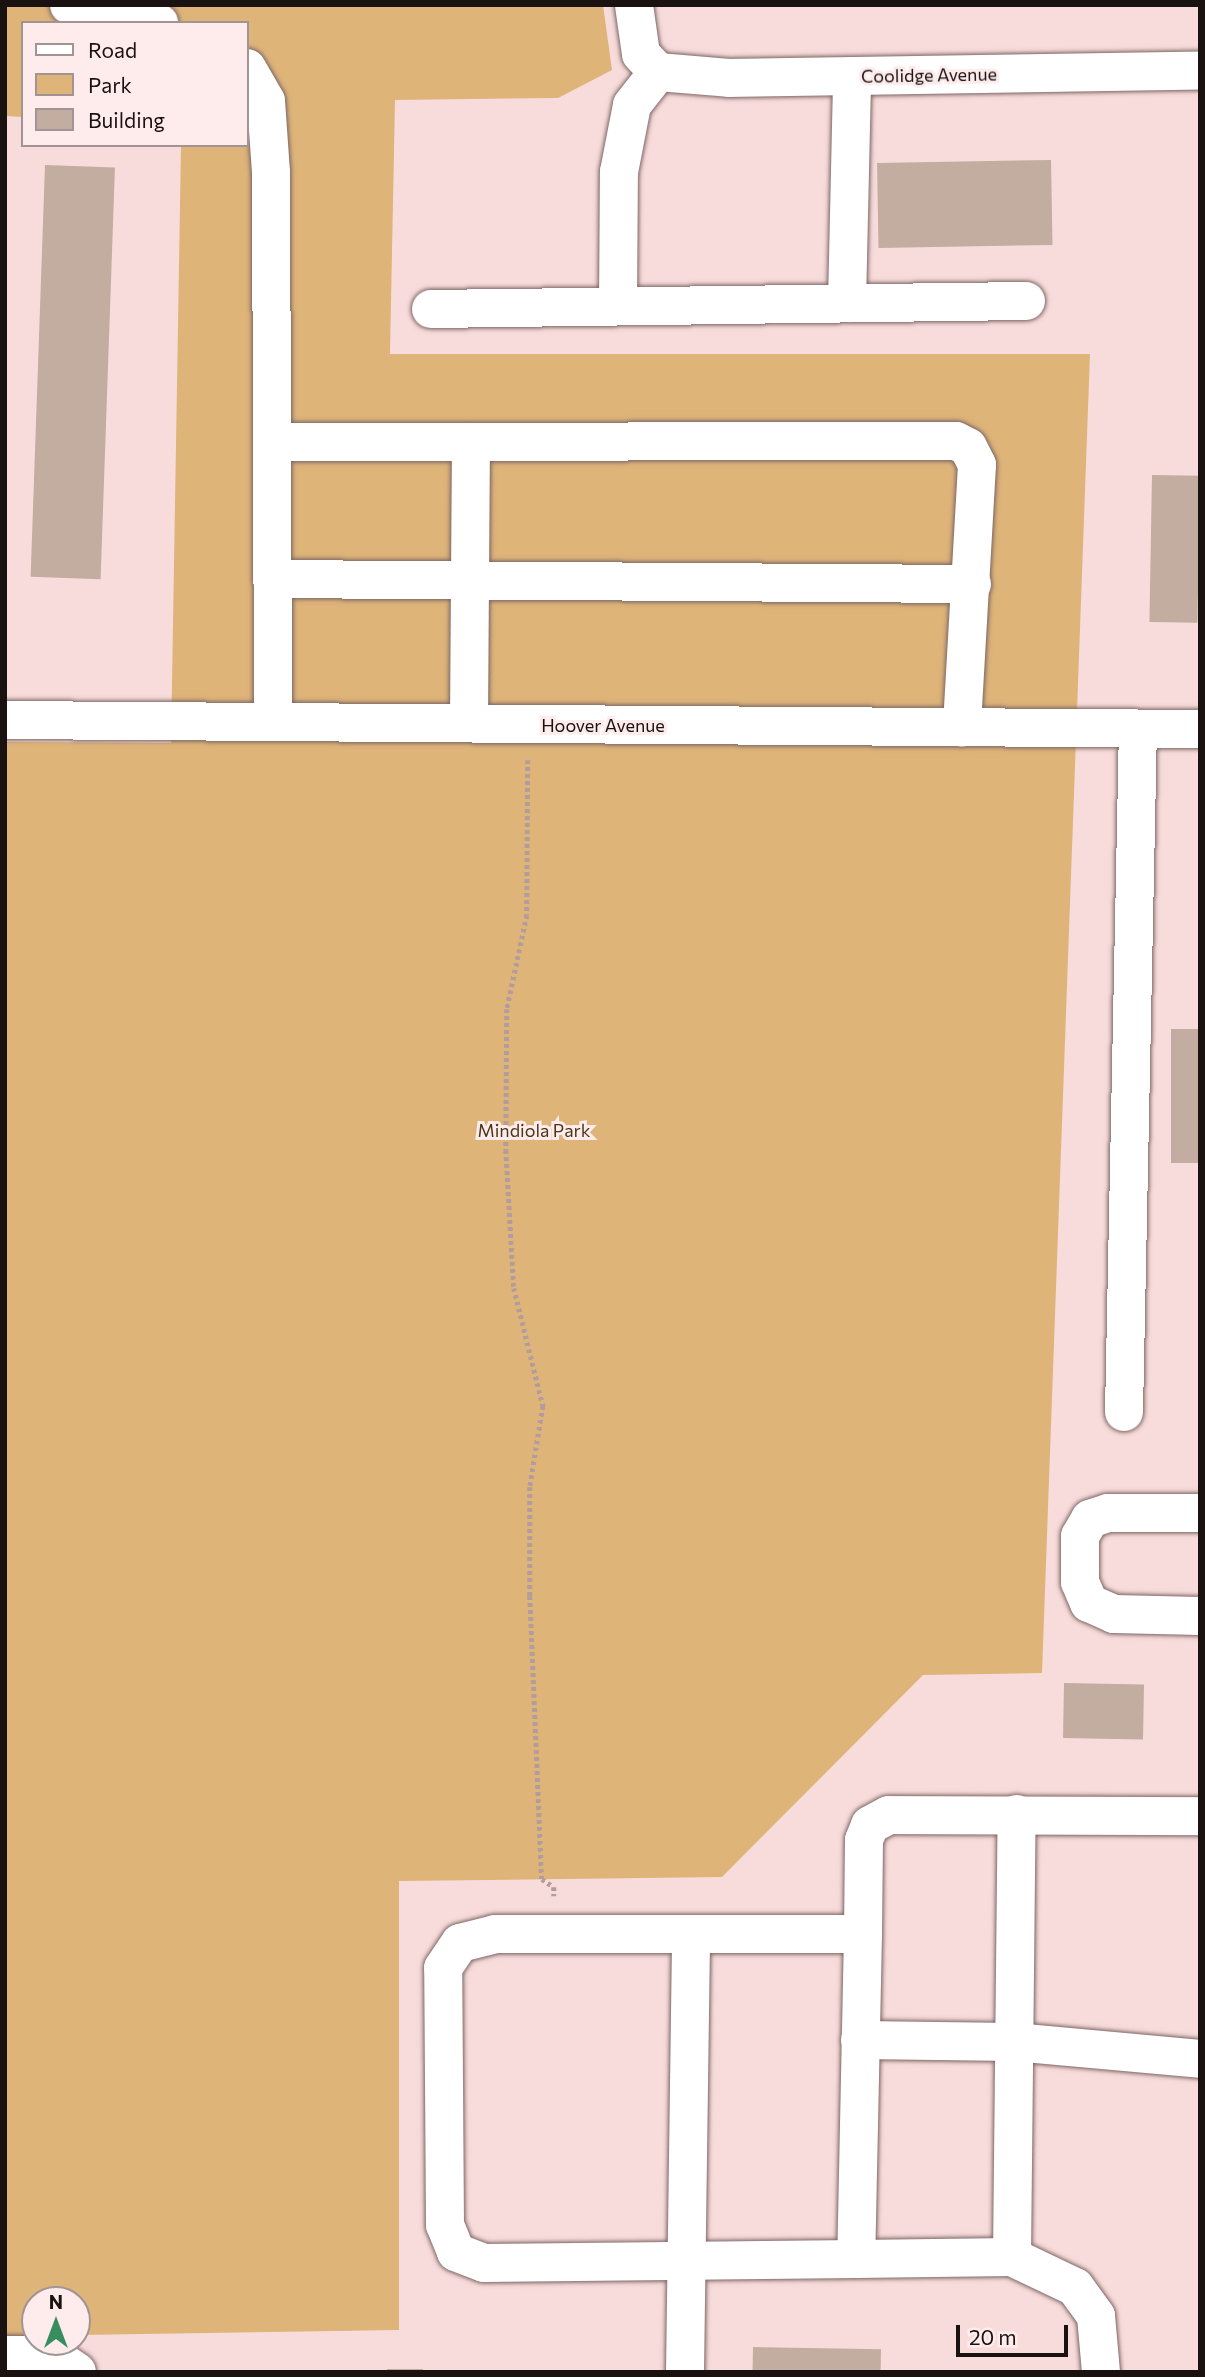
<!DOCTYPE html>
<style>
body{margin:0}
#map{position:relative;width:1205px;height:2377px;overflow:hidden;background:#f8dcdb;font-family:Commissioner,sans-serif}
div>[style]{position:absolute}
.green>*{inset:0;background:#deb479}
.building>*{inset:0;background:#c3aca0;transform-origin:0 0}
.path>*{height:4.5px;margin-top:-2.25px;transform-origin:0;background:repeating-linear-gradient(90deg,#b29c9c 0 3.5px,transparent 0 7px)}
.roads{filter:drop-shadow(0 0 2px #7e6665) drop-shadow(0 0 2px #7e6665)}
.minor>*{height:38px;margin:-19px;padding:0 19px;transform-origin:19px;border-radius:19px;background:#fff}
span{translate:-50% -50%;white-space:nowrap;text-align:center;line-height:1.15;-webkit-text-stroke:6px #fdeceb;paint-order:stroke}
.street-label{font-size:18px;color:#1a1111}
.park-label{font-size:18px;color:#4b3719}
.frame{position:absolute;inset:0;border:7px solid #1a1111;pointer-events:none}
.legend{position:absolute;left:21px;top:21px;width:228px;height:126px;box-sizing:border-box;background:#fdeceb;border:2px solid #a29494;margin:0;padding:9px 12px;list-style:none;font-size:21px;color:#1a1111}
.legend li{display:flex;align-items:center;gap:14px;height:35px}
.legend b{width:35px;border:2px solid #a29494}
.north{position:absolute;left:21px;top:2286px;width:70px;height:70px;box-sizing:border-box;background:#fdeceb;border:2px solid #a29494;border-radius:50%;rotate:0deg;font-size:19px;font-weight:700;line-height:28px;text-align:center;color:#1a1111}
.north::after{content:'';display:block;margin:auto;width:24px;height:32px;background:#398c5e;clip-path:polygon(50% 0,100% 100%,50% 72%,0 100%)}
.scale{position:absolute;left:956px;top:2325px;width:112px;height:32px;box-sizing:border-box;border:4px solid #1a1111;border-top:0;padding-left:9px;font-size:21px;line-height:24px;white-space:nowrap;color:#1a1111;-webkit-text-stroke:5px #fdeceb;paint-order:stroke}
</style>
<div id="map">
<div class="green">
<div style="clip-path:polygon(5px 5px,603px 5px,612px 70px,558px 98px,395px 100px,390px 354px,1090px 354px,1042px 1673px,923px 1675px,722px 1877px,399px 1881px,399px 2330px,77px 2335px,77px 2300px,35px 2300px,35px 2336px,5px 2336px,5px 742px,171px 743px,181px 145px,247px 145px,247px 23px,23px 23px,23px 117px,5px 116px)"></div>
</div>
<div class="building">
<div style="left:1051px;top:160px;width:85px;height:174px;rotate:89deg"></div>
<div style="left:45px;top:165px;width:70px;height:412px;rotate:2deg"></div>
<div style="left:1152px;top:475px;width:48px;height:147px;rotate:1deg"></div>
<div style="left:1171px;top:1029px;width:29px;height:134px"></div>
<div style="left:1064px;top:1683px;width:80px;height:55px;rotate:1deg"></div>
<div style="left:753px;top:2347px;width:128px;height:25px;rotate:1deg"></div>
<div style="left:387px;top:2369px;width:36px;height:3px"></div>
</div>
<div class="path">
<div style="left:528px;top:760px;width:155px;rotate:90.4deg"></div>
<div style="left:527px;top:915px;width:96px;rotate:102deg"></div>
<div style="left:507px;top:1009px;width:141px;rotate:90.4deg"></div>
<div style="left:506px;top:1150px;width:138px;rotate:86.7deg"></div>
<div style="left:514px;top:1288px;width:122px;rotate:76.2deg"></div>
<div style="left:543px;top:1406px;width:82px;rotate:99.1deg"></div>
<div style="left:530px;top:1487px;width:109px;rotate:90deg"></div>
<div style="left:530px;top:1596px;width:283px;rotate:87.6deg"></div>
<div style="left:542px;top:1879px;width:14px;rotate:34deg"></div>
<div style="left:554px;top:1887px;width:9px;rotate:90deg"></div>
</div>
<div class="roads">
<div class="minor">
<div style="left:69px;top:5px;width:92px;rotate:11.3deg"></div>
<div style="left:634px;top:5px;width:49px;rotate:81.9deg"></div>
<div style="left:641px;top:54px;width:25px;rotate:47deg"></div>
<div style="left:247px;top:68px;width:38px;rotate:60deg"></div>
<div style="left:266px;top:101px;width:71px;rotate:86deg"></div>
<div style="left:271px;top:172px;width:550px;rotate:89.79deg"></div>
<div style="left:658px;top:72px;width:71px;rotate:4.8deg"></div>
<div style="left:729px;top:78px;width:471px;rotate:-0.9deg"></div>
<div style="left:847px;top:303px;width:227px;rotate:-88.7deg"></div>
<div style="left:618px;top:306px;width:134px;rotate:-89.6deg"></div>
<div style="left:619px;top:172px;width:68px;rotate:-79deg"></div>
<div style="left:632px;top:105px;width:42px;rotate:-51.8deg"></div>
<div style="left:431px;top:309px;width:595px;rotate:-0.77deg"></div>
<div style="left:272px;top:442px;width:684px;rotate:-0.08deg"></div>
<div style="left:956px;top:441px;width:13px;rotate:27deg"></div>
<div style="left:968px;top:447px;width:20px;rotate:63deg"></div>
<div style="left:977px;top:465px;width:263px;rotate:93.3deg"></div>
<div style="left:272px;top:579px;width:700px;rotate:0.41deg"></div>
<div style="left:5px;top:720px;width:1195px;rotate:0.43deg"></div>
<div style="left:469px;top:723px;width:281px;rotate:-89.6deg"></div>
<div style="left:1124px;top:1412px;width:683px;rotate:-88.83deg"></div>
<div style="left:1200px;top:1513px;width:92px;rotate:180deg"></div>
<div style="left:1108px;top:1513px;width:19px;rotate:162deg"></div>
<div style="left:1090px;top:1519px;width:20px;rotate:120deg"></div>
<div style="left:1080px;top:1536px;width:46px;rotate:90deg"></div>
<div style="left:1080px;top:1582px;width:23px;rotate:67deg"></div>
<div style="left:1089px;top:1603px;width:27px;rotate:24deg"></div>
<div style="left:1114px;top:1614px;width:86px;rotate:1.3deg"></div>
<div style="left:495px;top:1934px;width:368px"></div>
<div style="left:863px;top:1934px;width:325px;rotate:91.2deg"></div>
<div style="left:856px;top:2259px;width:372px;rotate:179.4deg"></div>
<div style="left:484px;top:2263px;width:30px;rotate:-159deg"></div>
<div style="left:456px;top:2252px;width:29px;rotate:-112deg"></div>
<div style="left:445px;top:2225px;width:257px;rotate:-90.4deg"></div>
<div style="left:443px;top:1968px;width:30px;rotate:-56deg"></div>
<div style="left:460px;top:1943px;width:36px;rotate:-14deg"></div>
<div style="left:863px;top:1934px;width:94px;rotate:-89.4deg"></div>
<div style="left:864px;top:1840px;width:16px;rotate:-68deg"></div>
<div style="left:870px;top:1825px;width:21px;rotate:-28deg"></div>
<div style="left:889px;top:1815px;width:311px;rotate:0.2deg"></div>
<div style="left:860px;top:2040px;width:154px;rotate:0.7deg"></div>
<div style="left:1014px;top:2042px;width:187px;rotate:5.2deg"></div>
<div style="left:1012px;top:2257px;width:443px;rotate:-89.4deg"></div>
<div style="left:856px;top:2259px;width:156px;rotate:-0.7deg"></div>
<div style="left:1012px;top:2257px;width:70px;rotate:25.5deg"></div>
<div style="left:1075px;top:2287px;width:36px;rotate:54deg"></div>
<div style="left:1096px;top:2316px;width:56px;rotate:84.9deg"></div>
<div style="left:5px;top:2355px;width:47px"></div>
<div style="left:52px;top:2355px;width:30px;rotate:34deg"></div>
<div style="left:685px;top:2372px;width:436px;rotate:-89.2deg"></div>
</div>
</div>
<div class="street-label">
<span style="left:929px;top:75px;rotate:-1deg">Coolidge Avenue</span>
<span style="left:603px;top:725px">Hoover Avenue</span>
</div>
<div class="park-label">
<span style="left:534px;top:1130px">Mindiola Park</span>
</div>
<div class="frame"></div>
<ul class="legend">
<li><b style="height:9px;background:#fff"></b>Road</li>
<li><b style="height:19px;background:#deb479"></b>Park</li>
<li><b style="height:19px;background:#c3aca0"></b>Building</li>
</ul>
<div class="north">N</div>
<div class="scale">20 m</div>
</div>
